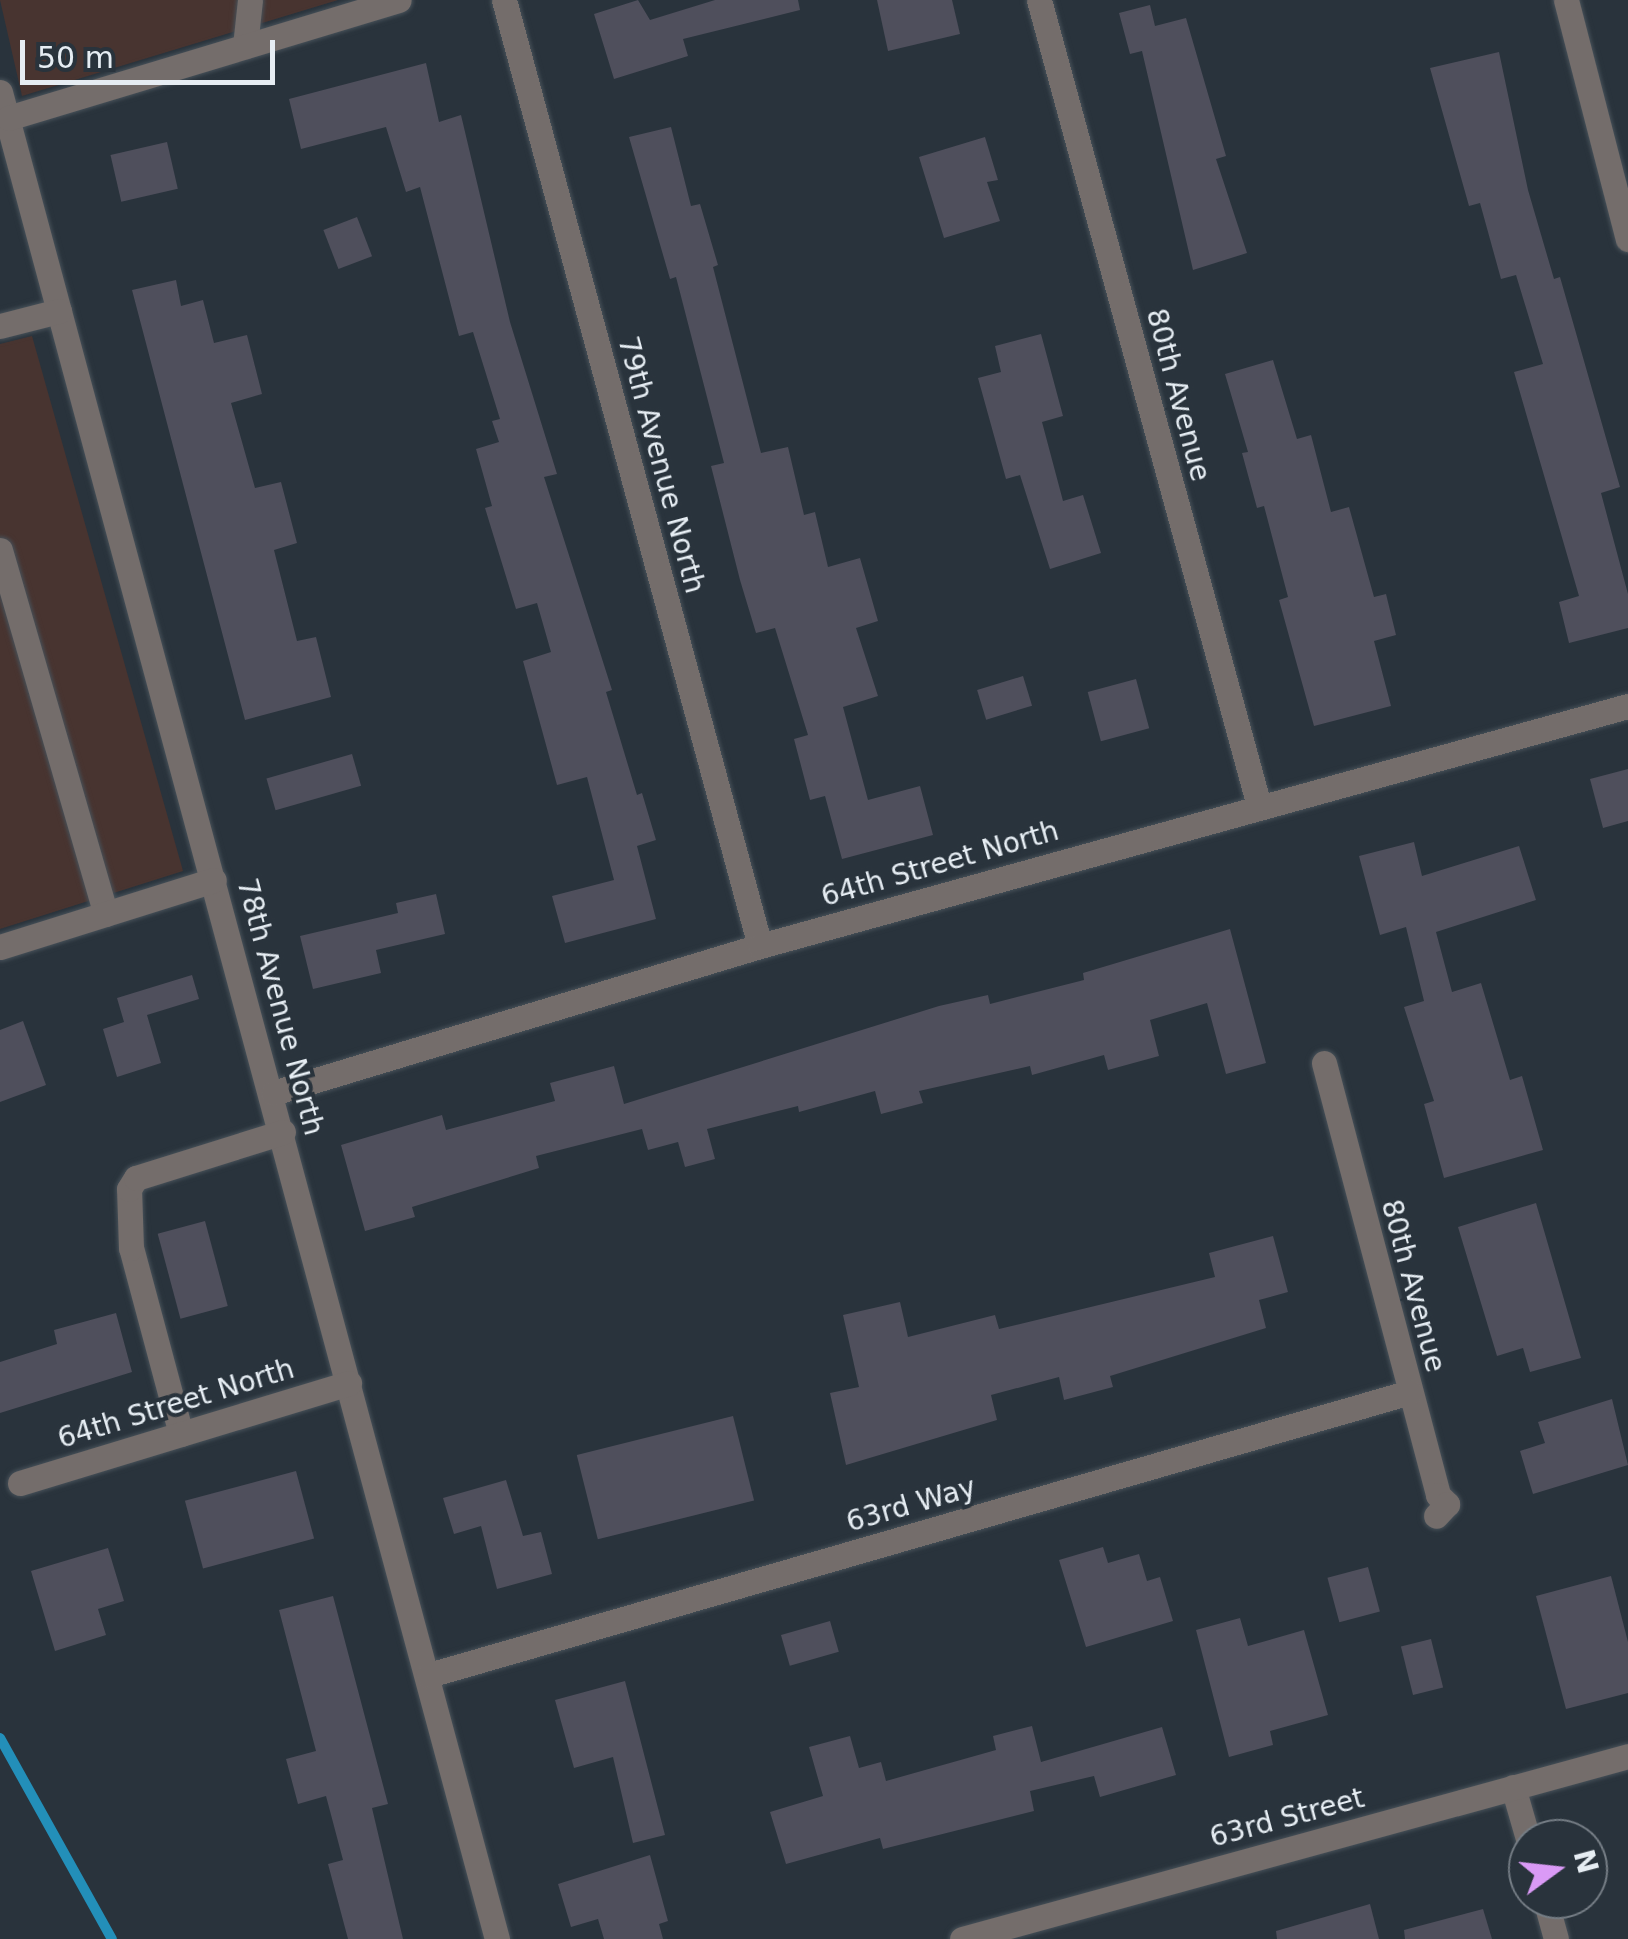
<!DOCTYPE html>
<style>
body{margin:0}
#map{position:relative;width:1628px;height:1939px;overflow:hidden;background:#29333c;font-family:"DejaVu Sans",sans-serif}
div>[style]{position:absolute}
.commercial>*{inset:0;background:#483430}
.stream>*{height:10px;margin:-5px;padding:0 5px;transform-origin:5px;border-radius:5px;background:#238fb9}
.building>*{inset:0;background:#4f4f5c;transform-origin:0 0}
.roads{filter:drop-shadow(0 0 2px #475159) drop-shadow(0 0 2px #475159)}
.minor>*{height:25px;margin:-12.5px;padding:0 12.5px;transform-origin:12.5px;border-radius:12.5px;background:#746d6b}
span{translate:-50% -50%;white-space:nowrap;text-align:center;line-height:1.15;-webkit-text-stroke:8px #29333c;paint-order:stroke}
.street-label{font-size:28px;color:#e6edf3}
.north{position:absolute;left:1508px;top:1819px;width:100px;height:100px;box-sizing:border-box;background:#29333c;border:2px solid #757d85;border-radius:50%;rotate:75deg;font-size:28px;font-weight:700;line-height:40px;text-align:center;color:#e6edf3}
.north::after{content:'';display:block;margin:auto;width:35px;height:45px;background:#da9af6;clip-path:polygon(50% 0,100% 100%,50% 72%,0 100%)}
.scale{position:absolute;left:20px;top:40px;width:255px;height:45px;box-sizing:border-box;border:5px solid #e6edf3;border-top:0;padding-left:12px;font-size:30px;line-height:35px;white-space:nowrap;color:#e6edf3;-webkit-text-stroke:8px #29333c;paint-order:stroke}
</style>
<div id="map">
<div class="commercial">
<div style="clip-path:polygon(0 0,338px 0,22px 96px)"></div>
<div style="clip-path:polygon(32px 336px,183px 871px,0 929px,0 344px)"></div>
</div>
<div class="stream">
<div style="left:0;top:1738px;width:230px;rotate:60.9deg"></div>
</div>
<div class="building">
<div style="clip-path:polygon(638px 0,650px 20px,715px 0,798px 0,800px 10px,683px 39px,688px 56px,614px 79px,594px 14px)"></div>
<div style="clip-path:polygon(877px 0,952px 0,960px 34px,888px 51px)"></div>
<div style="clip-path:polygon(1150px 5px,1155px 26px,1186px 18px,1226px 156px,1216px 159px,1247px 253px,1193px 270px,1142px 51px,1130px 54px,1119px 13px)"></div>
<div style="clip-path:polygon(1499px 52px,1528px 190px,1554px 279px,1560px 277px,1620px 487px,1601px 493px,1628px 594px,1628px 628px,1569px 643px,1559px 602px,1579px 596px,1514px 372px,1543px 364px,1516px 275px,1501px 279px,1480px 203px,1469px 206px,1430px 68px)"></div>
<div style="clip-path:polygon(426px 63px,439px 122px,461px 115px,510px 322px,557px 474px,544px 477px,612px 690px,606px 692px,637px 795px,642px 793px,656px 840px,637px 846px,656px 919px,565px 943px,552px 896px,614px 880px,587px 777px,557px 785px,523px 661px,551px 652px,537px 603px,516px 609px,485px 508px,492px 506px,476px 449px,499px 442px,492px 421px,500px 419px,473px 332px,459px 336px,420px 187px,406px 192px,386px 127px,301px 149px,289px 99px)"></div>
<div style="clip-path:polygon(671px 127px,691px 206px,700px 204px,718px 265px,713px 267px,761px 453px,788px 447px,804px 515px,815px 512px,828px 567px,860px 558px,878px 621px,856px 628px,878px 696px,843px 707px,868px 800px,920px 786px,933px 835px,842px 859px,825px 796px,810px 800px,794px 739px,808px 735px,775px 628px,756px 633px,740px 580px,711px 466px,724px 463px,676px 277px,670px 279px,629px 137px)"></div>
<div style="clip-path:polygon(985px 137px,998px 180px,987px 182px,1000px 221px,944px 238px,919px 157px)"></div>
<div style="left:167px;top:142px;width:48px;height:58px;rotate:77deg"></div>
<div style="left:357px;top:217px;width:42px;height:36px;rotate:69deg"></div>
<div style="clip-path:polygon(176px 280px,181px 306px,203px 300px,214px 343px,247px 335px,262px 394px,231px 403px,255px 488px,281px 482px,297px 543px,274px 550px,297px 641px,316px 637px,331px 697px,245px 720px,132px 290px)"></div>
<div style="clip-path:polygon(1041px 334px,1063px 416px,1042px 422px,1063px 501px,1083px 495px,1101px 553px,1050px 569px,1020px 475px,1006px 479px,978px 378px,1001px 372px,995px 346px)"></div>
<div style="clip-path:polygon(1273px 360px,1297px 439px,1311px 435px,1331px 512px,1349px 507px,1374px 597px,1386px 594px,1396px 635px,1374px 641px,1391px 706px,1314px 726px,1279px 600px,1288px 597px,1264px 506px,1257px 508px,1242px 453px,1248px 452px,1225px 374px)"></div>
<div style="left:1023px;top:676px;width:31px;height:48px;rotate:73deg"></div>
<div style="left:1136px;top:679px;width:51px;height:50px;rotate:75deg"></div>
<div style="left:352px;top:754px;width:33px;height:89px;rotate:74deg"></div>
<div style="clip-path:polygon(1628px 769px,1628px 821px,1603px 828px,1590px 779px)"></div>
<div style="clip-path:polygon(1414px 842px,1422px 876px,1519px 846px,1536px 900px,1436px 932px,1452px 992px,1481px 983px,1510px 1080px,1522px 1076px,1543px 1150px,1444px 1178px,1424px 1104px,1434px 1101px,1404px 1007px,1424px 1001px,1406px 927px,1380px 935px,1359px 856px)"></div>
<div style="clip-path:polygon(436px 894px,445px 934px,376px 950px,381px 973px,313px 989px,300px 936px,398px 913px,396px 903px)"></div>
<div style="clip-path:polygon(1230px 929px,1266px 1063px,1226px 1074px,1207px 1003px,1150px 1020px,1159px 1056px,1108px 1070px,1104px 1055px,1032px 1075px,1030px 1066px,919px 1091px,923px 1103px,881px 1114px,875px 1091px,799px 1112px,798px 1106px,707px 1129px,715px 1159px,685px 1167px,678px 1142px,648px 1150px,642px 1129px,536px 1156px,539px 1168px,412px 1207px,415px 1217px,365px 1231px,341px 1145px,442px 1115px,446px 1130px,555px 1101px,550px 1083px,614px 1066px,624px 1104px,939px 1006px,988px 995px,990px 1004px,1084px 980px,1083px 973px)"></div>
<div style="clip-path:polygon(192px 975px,199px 999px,147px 1015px,161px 1063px,117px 1077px,103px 1029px,124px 1022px,117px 998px)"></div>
<div style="clip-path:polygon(23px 1021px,46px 1085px,0 1102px,0 1030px)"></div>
<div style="clip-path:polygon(1536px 1203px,1581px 1358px,1530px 1372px,1523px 1348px,1497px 1356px,1458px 1227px)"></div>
<div style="left:205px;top:1221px;width:88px;height:49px;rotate:75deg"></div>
<div style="clip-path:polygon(1273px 1236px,1288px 1292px,1259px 1300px,1266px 1328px,1110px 1376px,1113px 1387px,1064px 1400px,1059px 1377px,991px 1395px,997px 1420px,846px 1465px,830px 1393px,859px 1387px,843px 1315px,900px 1302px,908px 1337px,995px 1315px,999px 1329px,1215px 1277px,1209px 1253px)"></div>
<div style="clip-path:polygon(116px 1313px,132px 1372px,0 1413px,0 1362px,57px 1344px,54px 1330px)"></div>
<div style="clip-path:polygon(1612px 1399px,1628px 1465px,1533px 1494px,1520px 1451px,1545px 1443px,1538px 1422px)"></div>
<div style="left:733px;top:1416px;width:87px;height:161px;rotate:76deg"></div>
<div style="left:296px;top:1471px;width:70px;height:115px;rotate:75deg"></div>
<div style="clip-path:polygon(506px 1480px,523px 1536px,541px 1532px,552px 1574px,497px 1589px,481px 1526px,454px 1534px,443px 1498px)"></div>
<div style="clip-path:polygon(1103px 1547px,1108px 1563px,1139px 1554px,1147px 1581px,1160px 1577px,1173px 1621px,1086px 1647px,1059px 1560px)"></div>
<div style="clip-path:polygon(108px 1548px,124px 1601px,98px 1609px,106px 1635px,55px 1651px,31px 1571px)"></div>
<div style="left:1368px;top:1567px;width:46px;height:42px;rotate:75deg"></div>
<div style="clip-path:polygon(1611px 1576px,1628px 1642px,1628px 1693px,1566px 1709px,1536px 1596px)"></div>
<div style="clip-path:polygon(333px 1596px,388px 1804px,372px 1808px,403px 1939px,348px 1939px,328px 1864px,343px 1860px,326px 1796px,298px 1804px,286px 1759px,316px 1751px,279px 1610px)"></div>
<div style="clip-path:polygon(1240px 1618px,1248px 1646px,1304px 1630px,1328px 1715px,1270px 1731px,1273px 1745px,1229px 1757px,1196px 1630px)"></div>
<div style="left:830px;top:1621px;width:32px;height:51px;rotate:74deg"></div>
<div style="left:1431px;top:1639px;width:50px;height:31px;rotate:76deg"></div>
<div style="clip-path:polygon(625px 1681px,665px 1835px,633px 1843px,613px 1757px,574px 1768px,555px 1700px)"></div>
<div style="clip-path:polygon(1032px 1726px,1041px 1762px,1162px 1727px,1176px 1775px,1100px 1797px,1094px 1776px,1030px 1791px,1034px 1811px,883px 1849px,880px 1838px,786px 1864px,770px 1812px,823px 1796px,809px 1747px,850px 1736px,859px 1768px,881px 1762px,886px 1781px,996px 1750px,993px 1736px)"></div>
<div style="clip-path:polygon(650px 1855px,668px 1921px,659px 1924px,663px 1939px,604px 1939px,598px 1919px,571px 1927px,558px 1884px)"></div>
<div style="clip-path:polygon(1370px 1904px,1379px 1939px,1277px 1939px,1276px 1931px)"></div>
<div style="clip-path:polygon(1483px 1909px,1492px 1939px,1405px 1939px,1404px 1930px)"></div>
</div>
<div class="roads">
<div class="minor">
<div style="left:504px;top:0;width:980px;rotate:74.86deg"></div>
<div style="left:1039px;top:0;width:835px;rotate:74.73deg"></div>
<div style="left:1566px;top:0;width:247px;rotate:75.5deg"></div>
<div style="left:245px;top:46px;width:46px;rotate:-83.8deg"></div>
<div style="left:0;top:92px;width:1913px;rotate:74.94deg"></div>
<div style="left:8px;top:118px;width:408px;rotate:-16.8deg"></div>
<div style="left:0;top:326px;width:61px;rotate:-14.3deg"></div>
<div style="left:0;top:550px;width:379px;rotate:73.8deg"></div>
<div style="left:0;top:947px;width:224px;rotate:-17.4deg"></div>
<div style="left:1324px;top:1063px;width:447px;rotate:75.2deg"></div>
<div style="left:1438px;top:1495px;width:13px;rotate:45deg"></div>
<div style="left:1447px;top:1504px;width:16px;rotate:133deg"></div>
<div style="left:273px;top:1093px;width:509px;rotate:-16.8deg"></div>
<div style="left:760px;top:946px;width:901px;rotate:-15.46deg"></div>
<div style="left:181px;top:1434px;width:193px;rotate:-105deg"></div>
<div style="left:131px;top:1248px;width:59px;rotate:-91.9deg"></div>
<div style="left:129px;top:1189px;width:13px;rotate:-58deg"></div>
<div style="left:136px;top:1178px;width:154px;rotate:-17.4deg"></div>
<div style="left:20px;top:1483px;width:344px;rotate:-16.9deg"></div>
<div style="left:429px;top:1675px;width:1021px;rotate:-16.09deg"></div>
<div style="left:1513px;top:1787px;width:54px;rotate:73.9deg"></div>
<div style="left:1545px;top:1899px;width:41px;rotate:74.6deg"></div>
<div style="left:962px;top:1939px;width:691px;rotate:-15.36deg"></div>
</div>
</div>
<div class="street-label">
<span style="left:1178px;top:395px;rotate:75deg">80th Avenue</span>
<span style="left:661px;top:465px;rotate:75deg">79th Avenue North</span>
<span style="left:940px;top:864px;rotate:-16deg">64th Street North</span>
<span style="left:280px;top:1007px;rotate:75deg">78th Avenue North</span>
<span style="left:1413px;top:1286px;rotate:75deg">80th Avenue</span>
<span style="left:176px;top:1404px;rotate:-17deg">64th Street North</span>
<span style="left:911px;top:1505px;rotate:-16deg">63rd Way</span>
<span style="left:1287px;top:1818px;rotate:-15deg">63rd Street</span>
</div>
<div class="north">N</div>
<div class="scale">50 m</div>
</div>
